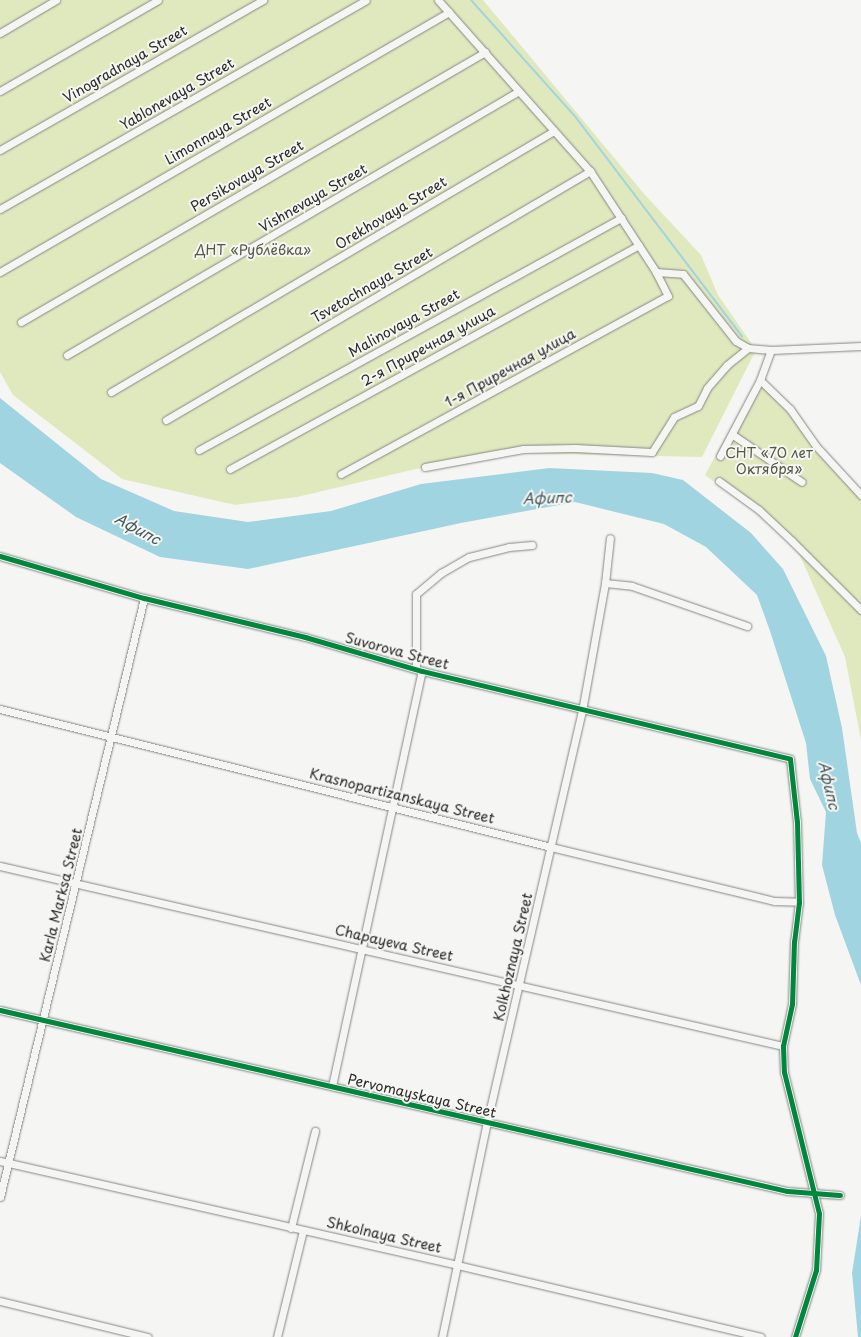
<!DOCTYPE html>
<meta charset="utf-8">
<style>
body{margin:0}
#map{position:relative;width:861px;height:1337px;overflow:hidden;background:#f5f5f3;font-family:"Playpen Sans",sans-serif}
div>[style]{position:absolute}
.green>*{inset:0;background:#e0e9be}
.water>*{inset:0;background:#9fd4e0}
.stream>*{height:2px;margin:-1px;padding:0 1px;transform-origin:1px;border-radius:1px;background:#9fd4e0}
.roads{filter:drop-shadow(0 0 1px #868685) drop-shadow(0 0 1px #868685)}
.street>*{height:7px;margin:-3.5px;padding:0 3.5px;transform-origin:3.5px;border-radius:3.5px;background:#f5f5f3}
.cycleway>*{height:5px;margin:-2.5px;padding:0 2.5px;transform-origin:2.5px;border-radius:2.5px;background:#00873e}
span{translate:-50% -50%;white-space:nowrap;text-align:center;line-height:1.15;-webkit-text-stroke:4px #f6f6f2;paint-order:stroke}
.street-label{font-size:14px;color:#2b2b2b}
.park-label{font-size:14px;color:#545845}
.water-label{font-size:15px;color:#435a5f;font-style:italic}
</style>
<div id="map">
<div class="green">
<div style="clip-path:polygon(0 0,483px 0,645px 195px,701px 255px,718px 295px,756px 350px,702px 457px,523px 453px,416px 469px,297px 497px,235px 505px,122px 479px,13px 395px,0 372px)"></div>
<div style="clip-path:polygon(760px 374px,792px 408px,830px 457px,861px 491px,861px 740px,845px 657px,797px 549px,748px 506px,705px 475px)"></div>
</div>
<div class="water">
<div style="clip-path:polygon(0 398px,101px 479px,174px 511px,248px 522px,331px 511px,421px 484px,549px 468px,652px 473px,683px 480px,751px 533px,783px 569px,826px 656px,842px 728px,857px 833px,861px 843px,861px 985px,835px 915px,822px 865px,826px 812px,810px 779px,806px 743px,770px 631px,757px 595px,706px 547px,664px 524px,575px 502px,461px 523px,248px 569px,160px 557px,76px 517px,0 463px)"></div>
<div style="clip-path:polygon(861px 1216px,861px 1337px,858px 1337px,852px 1273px)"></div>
</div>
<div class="stream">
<div style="left:471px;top:0;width:154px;rotate:48.2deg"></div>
<div style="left:574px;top:115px;width:278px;rotate:52.8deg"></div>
</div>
<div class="roads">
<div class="street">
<div style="left:438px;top:0;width:229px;rotate:48.4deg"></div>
<div style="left:590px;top:171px;width:121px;rotate:56.8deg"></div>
<div style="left:656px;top:272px;width:27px;rotate:4deg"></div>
<div style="left:683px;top:274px;width:85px;rotate:51.7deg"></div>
<div style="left:736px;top:341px;width:14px;rotate:30deg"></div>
<div style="left:748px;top:348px;width:23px;rotate:5deg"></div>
<div style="left:771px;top:350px;width:90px;rotate:-2.5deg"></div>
<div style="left:0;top:33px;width:65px;rotate:-30.5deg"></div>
<div style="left:0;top:91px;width:182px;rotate:-29.9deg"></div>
<div style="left:0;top:150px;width:303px;rotate:-29.7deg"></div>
<div style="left:0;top:209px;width:421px;rotate:-29.7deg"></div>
<div style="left:0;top:272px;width:519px;rotate:-30.07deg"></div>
<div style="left:21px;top:322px;width:537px;rotate:-30.19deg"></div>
<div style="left:67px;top:355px;width:523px;rotate:-30.29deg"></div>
<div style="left:760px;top:380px;width:42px;rotate:44deg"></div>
<div style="left:790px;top:409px;width:45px;rotate:54.9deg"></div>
<div style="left:816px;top:446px;width:67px;rotate:47.4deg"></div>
<div style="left:111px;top:392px;width:514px;rotate:-30.51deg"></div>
<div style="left:166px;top:420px;width:492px;rotate:-30.4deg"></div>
<div style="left:733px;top:435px;width:83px;rotate:34.3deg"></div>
<div style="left:199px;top:450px;width:482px;rotate:-28.8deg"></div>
<div style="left:720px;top:456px;width:86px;rotate:-62.2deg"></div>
<div style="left:760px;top:380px;width:32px;rotate:-70deg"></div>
<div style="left:425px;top:467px;width:100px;rotate:-10.4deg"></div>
<div style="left:523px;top:449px;width:52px;rotate:-1.1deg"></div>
<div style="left:575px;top:448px;width:77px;rotate:3deg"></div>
<div style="left:652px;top:452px;width:41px;rotate:-57.8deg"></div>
<div style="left:674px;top:417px;width:26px;rotate:-25deg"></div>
<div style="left:698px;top:406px;width:20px;rotate:-63deg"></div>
<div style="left:707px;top:388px;width:30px;rotate:-49deg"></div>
<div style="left:727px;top:365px;width:27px;rotate:-39deg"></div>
<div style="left:230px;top:469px;width:466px;rotate:-28.7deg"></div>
<div style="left:341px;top:474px;width:372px;rotate:-28.6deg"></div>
<div style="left:668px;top:296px;width:27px;rotate:-117deg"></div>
<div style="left:719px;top:481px;width:49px;rotate:35.9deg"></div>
<div style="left:759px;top:510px;width:45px;rotate:43.2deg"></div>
<div style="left:792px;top:541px;width:98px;rotate:45deg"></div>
<div style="left:0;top:556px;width:150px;rotate:16.3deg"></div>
<div style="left:144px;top:598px;width:166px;rotate:13.6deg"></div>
<div style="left:305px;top:637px;width:122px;rotate:16.2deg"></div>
<div style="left:422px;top:671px;width:378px;rotate:13.4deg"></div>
<div style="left:790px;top:759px;width:63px;rotate:83.7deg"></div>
<div style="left:797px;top:822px;width:80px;rotate:88.6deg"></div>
<div style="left:799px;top:902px;width:39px;rotate:97deg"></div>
<div style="left:794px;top:941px;width:63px;rotate:91.8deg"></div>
<div style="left:792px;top:1004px;width:43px;rotate:102.1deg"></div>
<div style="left:783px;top:1046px;width:26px;rotate:88deg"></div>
<div style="left:784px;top:1072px;width:145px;rotate:76.1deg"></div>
<div style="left:819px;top:1213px;width:57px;rotate:93deg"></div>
<div style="left:816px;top:1270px;width:70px;rotate:107.4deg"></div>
<div style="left:605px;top:583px;width:27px;rotate:6deg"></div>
<div style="left:632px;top:586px;width:122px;rotate:19.2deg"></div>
<div style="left:416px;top:668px;width:74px;rotate:-90deg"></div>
<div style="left:416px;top:594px;width:33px;rotate:-40deg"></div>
<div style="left:441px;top:573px;width:32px;rotate:-30deg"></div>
<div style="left:469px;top:557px;width:41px;rotate:-14deg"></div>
<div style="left:509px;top:547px;width:23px;rotate:-5deg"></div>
<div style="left:0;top:709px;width:568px;rotate:14.06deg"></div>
<div style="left:551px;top:847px;width:230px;rotate:13.6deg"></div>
<div style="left:775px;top:901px;width:24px;rotate:2deg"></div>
<div style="left:0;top:866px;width:803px;rotate:12.95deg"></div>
<div style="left:0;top:1010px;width:808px;rotate:12.95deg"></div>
<div style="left:787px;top:1191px;width:53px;rotate:4.3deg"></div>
<div style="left:332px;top:1086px;width:425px;rotate:-77.8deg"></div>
<div style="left:0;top:1161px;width:469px;rotate:12.8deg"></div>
<div style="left:457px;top:1265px;width:312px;rotate:13.3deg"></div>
<div style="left:0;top:1197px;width:616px;rotate:-76.48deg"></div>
<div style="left:291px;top:1228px;width:100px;rotate:-76.1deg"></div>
<div style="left:0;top:1301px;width:152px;rotate:13.7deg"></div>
<div style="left:277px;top:1337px;width:110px;rotate:-76.3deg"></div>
<div style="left:442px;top:1337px;width:220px;rotate:-78.2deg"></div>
<div style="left:487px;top:1122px;width:422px;rotate:-77deg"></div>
<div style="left:582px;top:711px;width:130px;rotate:-79.8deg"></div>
<div style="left:605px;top:583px;width:45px;rotate:-83.7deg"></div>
</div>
</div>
<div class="cycleway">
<div style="left:0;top:556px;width:150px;rotate:16.3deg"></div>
<div style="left:144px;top:598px;width:166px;rotate:13.6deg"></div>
<div style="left:305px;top:637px;width:122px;rotate:16.2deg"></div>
<div style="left:422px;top:671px;width:378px;rotate:13.4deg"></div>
<div style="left:790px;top:759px;width:63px;rotate:83.7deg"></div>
<div style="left:797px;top:822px;width:80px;rotate:88.6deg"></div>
<div style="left:799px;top:902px;width:39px;rotate:97deg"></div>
<div style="left:794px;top:941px;width:63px;rotate:91.8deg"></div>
<div style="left:792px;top:1004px;width:43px;rotate:102.1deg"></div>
<div style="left:783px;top:1046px;width:26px;rotate:88deg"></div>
<div style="left:784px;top:1072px;width:145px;rotate:76.1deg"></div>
<div style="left:819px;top:1213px;width:57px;rotate:93deg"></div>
<div style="left:816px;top:1270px;width:70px;rotate:107.4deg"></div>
<div style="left:0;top:1010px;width:808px;rotate:12.95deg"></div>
<div style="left:787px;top:1191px;width:53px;rotate:4.3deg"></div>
</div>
<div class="street-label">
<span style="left:125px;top:64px;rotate:-30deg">Vinogradnaya Street</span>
<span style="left:177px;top:94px;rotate:-30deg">Yablonevaya Street</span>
<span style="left:218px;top:131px;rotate:-30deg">Limonnaya Street</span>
<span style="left:247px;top:176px;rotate:-30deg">Persikovaya Street</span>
<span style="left:313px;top:198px;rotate:-30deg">Vishnevaya Street</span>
<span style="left:391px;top:213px;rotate:-31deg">Orekhovaya Street</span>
<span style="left:372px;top:285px;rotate:-30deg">Tsvetochnaya Street</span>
<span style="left:404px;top:323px;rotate:-29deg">Malinovaya Street</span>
<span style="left:428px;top:346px;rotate:-29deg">2-я Приречная улица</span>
<span style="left:510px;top:368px;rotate:-29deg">1-я Приречная улица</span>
<span style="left:397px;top:651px;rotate:15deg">Suvorova Street</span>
<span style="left:402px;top:796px;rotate:14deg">Krasnopartizanskaya Street</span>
<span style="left:61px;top:895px;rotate:-76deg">Karla Marksa Street</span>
<span style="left:394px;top:943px;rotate:13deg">Chapayeva Street</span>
<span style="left:513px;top:957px;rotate:-77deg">Kolkhoznaya Street</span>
<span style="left:422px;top:1096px;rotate:13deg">Pervomayskaya Street</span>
<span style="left:384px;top:1235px;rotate:13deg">Shkolnaya Street</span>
</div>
<div class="park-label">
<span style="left:253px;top:250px">ДНТ «Рублёвка»</span>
<span style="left:769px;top:461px">СНТ «70 лет<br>Октября»</span>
</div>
<div class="water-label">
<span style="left:547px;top:497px;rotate:-2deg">Афипс</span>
<span style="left:138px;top:528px;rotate:29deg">Афипс</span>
<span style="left:830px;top:785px;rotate:77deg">Афипс</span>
</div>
</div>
